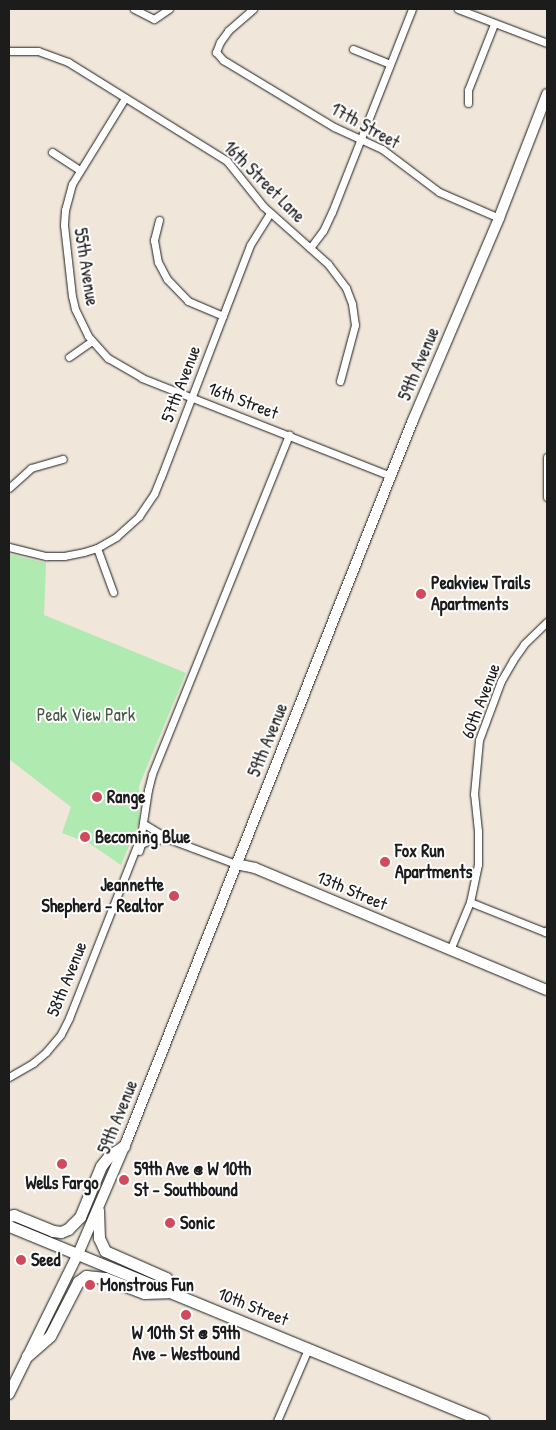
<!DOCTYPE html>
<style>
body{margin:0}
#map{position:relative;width:556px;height:1430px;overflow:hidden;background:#f0e6d9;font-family:"Patrick Hand",sans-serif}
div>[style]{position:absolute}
.green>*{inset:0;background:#afeab0}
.roads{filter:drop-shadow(0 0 1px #1c1c1c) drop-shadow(0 0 1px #1c1c1c)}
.street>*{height:7px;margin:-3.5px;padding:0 3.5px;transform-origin:3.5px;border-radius:3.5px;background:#fff}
.secondary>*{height:10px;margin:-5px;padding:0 5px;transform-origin:5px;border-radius:5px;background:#fff}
.primary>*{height:11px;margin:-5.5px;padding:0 5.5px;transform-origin:5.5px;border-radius:5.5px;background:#fff}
.dots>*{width:14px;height:14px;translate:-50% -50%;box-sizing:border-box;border:2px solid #fff;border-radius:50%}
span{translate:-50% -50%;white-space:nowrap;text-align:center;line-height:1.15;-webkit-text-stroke:4px #fff;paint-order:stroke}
.street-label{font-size:18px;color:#1c1c1c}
.poi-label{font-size:18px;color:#1c1c1c;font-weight:700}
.left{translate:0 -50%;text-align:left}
.right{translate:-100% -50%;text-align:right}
.park-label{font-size:18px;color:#485a48}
.frame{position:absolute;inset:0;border:10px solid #1c1c1c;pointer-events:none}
</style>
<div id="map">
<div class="green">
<div style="clip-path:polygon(9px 554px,46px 563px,44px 615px,186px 673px,139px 786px,139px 822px,121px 865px,89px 843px,62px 833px,71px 807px,9px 759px)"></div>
</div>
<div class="roads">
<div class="street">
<div style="left:134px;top:9px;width:22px;rotate:27deg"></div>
<div style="left:154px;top:19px;width:18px;rotate:-34deg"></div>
<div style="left:253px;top:9px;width:33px;rotate:139deg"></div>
<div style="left:228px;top:31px;width:14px;rotate:126deg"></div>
<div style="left:220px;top:42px;width:11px;rotate:112deg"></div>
<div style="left:216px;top:52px;width:11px;rotate:49deg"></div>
<div style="left:223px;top:60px;width:130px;rotate:31.1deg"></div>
<div style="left:334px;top:127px;width:53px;rotate:24.6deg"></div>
<div style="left:382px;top:149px;width:71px;rotate:37deg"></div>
<div style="left:439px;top:192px;width:65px;rotate:23.4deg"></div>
<div style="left:458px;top:9px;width:95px;rotate:20.9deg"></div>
<div style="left:353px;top:49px;width:40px;rotate:22deg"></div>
<div style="left:9px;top:51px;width:29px"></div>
<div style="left:38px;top:51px;width:32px;rotate:20deg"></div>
<div style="left:68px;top:62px;width:187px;rotate:31.9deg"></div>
<div style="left:227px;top:161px;width:58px;rotate:51.3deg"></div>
<div style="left:263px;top:206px;width:87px;rotate:41.7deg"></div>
<div style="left:328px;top:264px;width:30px;rotate:53deg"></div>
<div style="left:346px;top:288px;width:17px;rotate:69deg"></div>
<div style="left:352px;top:304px;width:21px;rotate:82deg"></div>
<div style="left:355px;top:325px;width:58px;rotate:105deg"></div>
<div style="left:125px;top:98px;width:101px;rotate:121.6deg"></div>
<div style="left:72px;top:184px;width:27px;rotate:105deg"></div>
<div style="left:65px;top:210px;width:15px;rotate:94deg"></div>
<div style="left:64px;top:225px;width:71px;rotate:83.6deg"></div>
<div style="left:72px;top:296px;width:13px;rotate:77deg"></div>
<div style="left:75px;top:309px;width:30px;rotate:64deg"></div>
<div style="left:88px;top:336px;width:30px;rotate:48deg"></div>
<div style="left:108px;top:358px;width:39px;rotate:30deg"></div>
<div style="left:142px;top:378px;width:268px;rotate:21.5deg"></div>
<div style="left:468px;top:103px;width:13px;rotate:-90deg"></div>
<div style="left:468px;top:90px;width:71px;rotate:-68.5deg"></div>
<div style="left:52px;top:152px;width:33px;rotate:33deg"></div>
<div style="left:159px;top:220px;width:21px;rotate:104deg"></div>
<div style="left:154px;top:240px;width:22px;rotate:80deg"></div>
<div style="left:158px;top:262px;width:19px;rotate:62deg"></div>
<div style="left:167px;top:279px;width:30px;rotate:46deg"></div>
<div style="left:188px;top:301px;width:38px;rotate:23deg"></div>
<div style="left:310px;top:248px;width:21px;rotate:-53deg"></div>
<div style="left:323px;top:231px;width:21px;rotate:-65deg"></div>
<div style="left:332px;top:212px;width:218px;rotate:-68.5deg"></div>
<div style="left:69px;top:357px;width:28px;rotate:-35deg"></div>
<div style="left:547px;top:457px;width:40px;rotate:90deg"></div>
<div style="left:9px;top:488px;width:30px;rotate:-42deg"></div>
<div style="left:31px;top:468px;width:33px;rotate:-16deg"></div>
<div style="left:9px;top:547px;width:38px;rotate:14deg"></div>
<div style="left:46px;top:556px;width:18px"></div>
<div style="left:64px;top:556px;width:20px;rotate:-11deg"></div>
<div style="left:84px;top:552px;width:14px;rotate:-17deg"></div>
<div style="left:97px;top:548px;width:22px;rotate:-30deg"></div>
<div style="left:116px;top:537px;width:31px;rotate:-42deg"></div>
<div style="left:139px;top:516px;width:27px;rotate:-56deg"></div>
<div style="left:154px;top:494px;width:18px;rotate:-68deg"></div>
<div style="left:161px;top:477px;width:248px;rotate:-69deg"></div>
<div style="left:250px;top:245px;width:38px;rotate:-58deg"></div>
<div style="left:97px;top:548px;width:47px;rotate:70deg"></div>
<div style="left:144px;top:824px;width:29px;rotate:31deg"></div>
<div style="left:169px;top:839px;width:72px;rotate:20.5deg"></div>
<div style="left:139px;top:851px;width:7px;rotate:-74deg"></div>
<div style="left:141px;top:844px;width:8px;rotate:-23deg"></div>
<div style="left:148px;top:841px;width:17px;rotate:-7deg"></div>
<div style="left:470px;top:902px;width:81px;rotate:21.8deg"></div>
<div style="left:545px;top:932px;width:3px;rotate:-45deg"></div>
<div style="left:450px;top:950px;width:52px;rotate:-67.4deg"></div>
<div style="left:470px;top:902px;width:39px;rotate:-78deg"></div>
<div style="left:478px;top:864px;width:33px;rotate:-90deg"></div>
<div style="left:478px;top:831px;width:37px;rotate:-96deg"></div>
<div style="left:474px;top:794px;width:54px;rotate:-84.7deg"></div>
<div style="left:479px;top:740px;width:63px;rotate:-69.6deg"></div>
<div style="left:501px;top:681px;width:24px;rotate:-60deg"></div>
<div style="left:513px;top:660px;width:19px;rotate:-55deg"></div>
<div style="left:524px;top:644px;width:32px;rotate:-44deg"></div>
<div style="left:9px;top:1077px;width:28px;rotate:-30deg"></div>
<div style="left:33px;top:1063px;width:17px;rotate:-40deg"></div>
<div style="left:46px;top:1052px;width:23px;rotate:-50deg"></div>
<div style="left:61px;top:1034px;width:18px;rotate:-63deg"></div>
<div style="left:69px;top:1018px;width:197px;rotate:-68.5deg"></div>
<div style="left:141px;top:835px;width:46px;rotate:-81.2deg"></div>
<div style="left:148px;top:790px;width:16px;rotate:-76deg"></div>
<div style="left:152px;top:774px;width:366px;rotate:-68deg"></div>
<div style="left:277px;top:1421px;width:78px;rotate:-66.7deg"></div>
</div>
<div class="secondary">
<div style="left:236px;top:864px;width:19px;rotate:12deg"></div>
<div style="left:255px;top:868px;width:316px;rotate:22.7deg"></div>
<div style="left:9px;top:1394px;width:156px;rotate:-63.8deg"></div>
<div style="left:78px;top:1254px;width:124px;rotate:-66.7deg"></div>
<div style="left:127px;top:1140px;width:775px;rotate:-68.34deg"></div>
<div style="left:413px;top:420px;width:220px;rotate:-66.9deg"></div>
<div style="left:499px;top:218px;width:133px;rotate:-68.8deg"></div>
</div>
<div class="primary">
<div style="left:98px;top:1210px;width:28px;rotate:88deg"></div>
<div style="left:99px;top:1238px;width:14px;rotate:65deg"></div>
<div style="left:105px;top:1251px;width:67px;rotate:23.9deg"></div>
<div style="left:166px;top:1278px;width:20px;rotate:49deg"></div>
<div style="left:9px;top:1216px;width:5px;rotate:-11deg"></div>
<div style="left:14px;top:1215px;width:42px;rotate:22.3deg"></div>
<div style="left:53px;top:1231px;width:8px;rotate:7deg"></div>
<div style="left:61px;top:1232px;width:8px;rotate:-23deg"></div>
<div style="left:68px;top:1229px;width:17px;rotate:-45deg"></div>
<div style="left:80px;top:1217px;width:55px;rotate:-67.6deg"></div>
<div style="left:101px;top:1166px;width:13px;rotate:-51deg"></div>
<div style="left:109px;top:1156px;width:18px;rotate:-34deg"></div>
<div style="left:9px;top:1226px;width:513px;rotate:22.32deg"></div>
<div style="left:27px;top:1356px;width:30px;rotate:-41deg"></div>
<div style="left:50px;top:1336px;width:61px;rotate:-62.6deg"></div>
<div style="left:78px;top:1282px;width:10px;rotate:-37deg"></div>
<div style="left:86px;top:1276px;width:19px;rotate:6deg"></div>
<div style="left:105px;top:1278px;width:42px;rotate:21deg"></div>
<div style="left:144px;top:1293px;width:24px;rotate:-2deg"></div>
</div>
</div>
<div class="dots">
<div style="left:421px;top:594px;background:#d1495b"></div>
<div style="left:97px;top:797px;background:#d1495b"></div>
<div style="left:85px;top:837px;background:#d1495b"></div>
<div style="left:385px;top:862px;background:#d1495b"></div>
<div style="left:174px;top:896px;background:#d1495b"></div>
<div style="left:62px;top:1164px;background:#d1495b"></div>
<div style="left:124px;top:1180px;background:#d1495b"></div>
<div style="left:170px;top:1223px;background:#d1495b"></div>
<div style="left:21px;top:1260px;background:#d1495b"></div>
<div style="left:90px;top:1285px;background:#d1495b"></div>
<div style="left:186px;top:1315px;background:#d1495b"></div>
</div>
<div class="street-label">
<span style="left:365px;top:126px;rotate:29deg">17th Street</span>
<span style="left:264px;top:182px;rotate:45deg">16th Street Lane</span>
<span style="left:86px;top:267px;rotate:81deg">55th Avenue</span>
<span style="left:419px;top:364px;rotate:-67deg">59th Avenue</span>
<span style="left:181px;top:384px;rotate:-69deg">57th Avenue</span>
<span style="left:243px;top:401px;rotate:21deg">16th Street</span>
<span style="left:481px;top:701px;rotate:-69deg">60th Avenue</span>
<span style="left:268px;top:740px;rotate:-68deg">59th Avenue</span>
<span style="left:352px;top:891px;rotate:23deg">13th Street</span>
<span style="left:67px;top:979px;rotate:-68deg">58th Avenue</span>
<span style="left:118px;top:1117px;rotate:-68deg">59th Avenue</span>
<span style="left:253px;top:1307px;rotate:22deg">10th Street</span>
</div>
<div class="poi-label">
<span class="left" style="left:431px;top:594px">Peakview Trails<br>Apartments</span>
<span class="left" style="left:107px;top:797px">Range</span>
<span class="left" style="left:95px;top:837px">Becoming Blue</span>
<span class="left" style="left:395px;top:862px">Fox Run<br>Apartments</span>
<span class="right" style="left:164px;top:896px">Jeannette<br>Shepherd - Realtor</span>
<span class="left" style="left:134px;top:1180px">59th Ave @ W 10th<br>St - Southbound</span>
<span style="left:62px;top:1183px">Wells Fargo</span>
<span class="left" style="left:180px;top:1223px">Sonic</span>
<span class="left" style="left:31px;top:1260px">Seed</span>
<span class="left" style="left:100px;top:1285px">Monstrous Fun</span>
<span style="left:186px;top:1344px">W 10th St @ 59th<br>Ave - Westbound</span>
</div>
<div class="park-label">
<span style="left:86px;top:715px">Peak View Park</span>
</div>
<div class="frame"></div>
</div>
